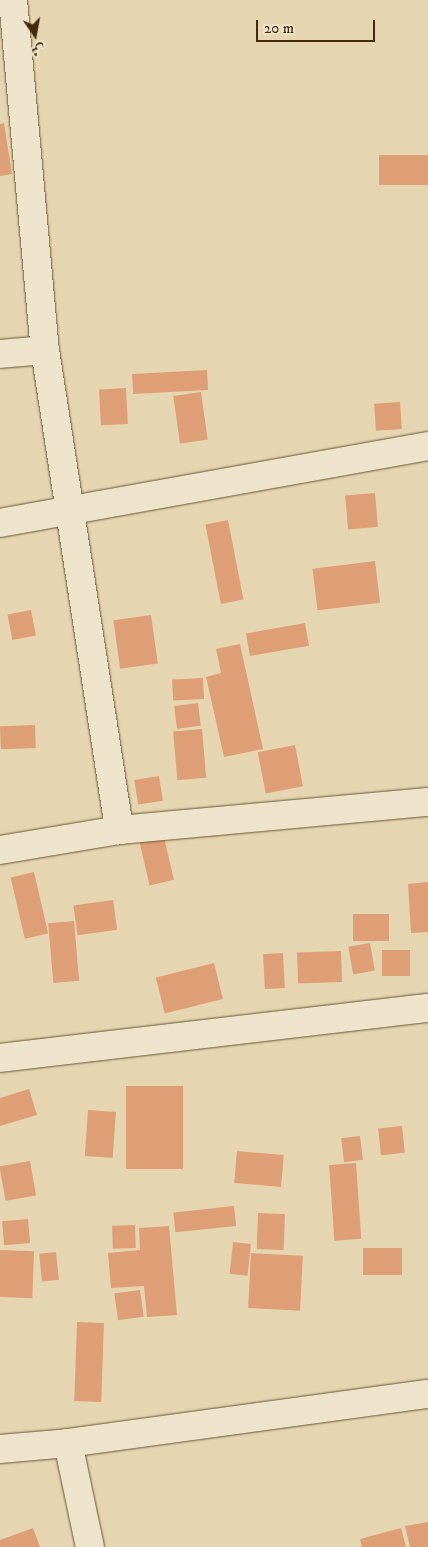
<!DOCTYPE html>
<meta charset="utf-8">
<style>
body{margin:0}
#map{position:relative;width:428px;height:1547px;overflow:hidden;background:#e5d6b1;font-family:"IM FELL DW Pica",Amiri,serif}
div>[style]{position:absolute}
.building>*{inset:0;background:#df9f76;transform-origin:0 0}
.roads{filter:drop-shadow(0 0 1px #6c5437) drop-shadow(0 0 1px #6c5437)}
.minor>*{height:28px;margin:-14px;padding:0 14px;transform-origin:14px;border-radius:14px;background:#eee4cc}
span{translate:-50% -50%;white-space:nowrap;text-align:center;line-height:1.15;-webkit-text-stroke:5px #eee4cc;paint-order:stroke}
.north{position:absolute;left:10px;top:10px;width:50px;height:50px;-webkit-text-stroke:4px #eee4cc;paint-order:stroke;rotate:168deg;font-size:14px;font-weight:700;line-height:20px;text-align:center;color:#44290e}
.north::after{content:'';display:block;margin:auto;width:18px;height:22px;background:#44290e;clip-path:polygon(50% 0,100% 100%,50% 72%,0 100%)}
.scale{position:absolute;left:256px;top:20px;width:119px;height:22px;box-sizing:border-box;border:2px solid #44290e;border-top:0;padding-left:6px;font-size:15px;line-height:18px;white-space:nowrap;color:#44290e;-webkit-text-stroke:4px #eee4cc;paint-order:stroke}
</style>
<div id="map">
<div class="building">
<div style="clip-path:polygon(4px 123px,12px 174px,0 176px,0 124px)"></div>
<div style="left:428px;top:155px;width:30px;height:49px;rotate:90deg"></div>
<div style="left:207px;top:370px;width:20px;height:75px;rotate:87deg"></div>
<div style="left:126px;top:388px;width:36px;height:27px;rotate:87deg"></div>
<div style="left:201px;top:392px;width:48px;height:28px;rotate:82deg"></div>
<div style="left:400px;top:402px;width:27px;height:26px;rotate:86deg"></div>
<div style="left:375px;top:493px;width:34px;height:30px;rotate:85deg"></div>
<div style="left:228px;top:520px;width:81px;height:23px;rotate:79deg"></div>
<div style="left:375px;top:561px;width:42px;height:63px;rotate:83deg"></div>
<div style="left:31px;top:610px;width:26px;height:24px;rotate:79deg"></div>
<div style="left:151px;top:615px;width:49px;height:38px;rotate:82deg"></div>
<div style="left:305px;top:623px;width:23px;height:60px;rotate:80deg"></div>
<div style="clip-path:polygon(240px 644px,263px 749px,224px 757px,206px 677px,221px 673px,216px 649px)"></div>
<div style="left:203px;top:678px;width:21px;height:31px;rotate:87deg"></div>
<div style="left:198px;top:703px;width:23px;height:24px;rotate:83deg"></div>
<div style="left:35px;top:725px;width:23px;height:35px;rotate:88deg"></div>
<div style="left:202px;top:729px;width:49px;height:29px;rotate:85deg"></div>
<div style="left:295px;top:745px;width:42px;height:38px;rotate:79deg"></div>
<div style="left:159px;top:776px;width:25px;height:25px;rotate:81deg"></div>
<div style="left:164px;top:837px;width:44px;height:25px;rotate:77deg"></div>
<div style="left:34px;top:872px;width:63px;height:24px;rotate:77deg"></div>
<div style="clip-path:polygon(428px 882px,428px 932px,411px 933px,408px 884px)"></div>
<div style="left:113px;top:900px;width:30px;height:40px;rotate:82deg"></div>
<div style="left:389px;top:914px;width:27px;height:36px;rotate:90deg"></div>
<div style="left:74px;top:921px;width:60px;height:26px;rotate:85deg"></div>
<div style="left:370px;top:943px;width:28px;height:22px;rotate:80deg"></div>
<div style="left:382px;top:950px;width:28px;height:26px"></div>
<div style="left:341px;top:951px;width:31px;height:44px;rotate:88deg"></div>
<div style="left:283px;top:953px;width:35px;height:20px;rotate:87deg"></div>
<div style="left:214px;top:963px;width:37px;height:60px;rotate:76deg"></div>
<div style="left:126px;top:1086px;width:57px;height:83px"></div>
<div style="clip-path:polygon(29px 1089px,37px 1115px,0 1126px,0 1098px)"></div>
<div style="left:88px;top:1110px;width:28px;height:46px;rotate:4deg"></div>
<div style="left:402px;top:1126px;width:27px;height:24px;rotate:84deg"></div>
<div style="left:360px;top:1136px;width:24px;height:19px;rotate:83deg"></div>
<div style="left:237px;top:1151px;width:47px;height:32px;rotate:5deg"></div>
<div style="left:30px;top:1161px;width:35px;height:31px;rotate:80deg"></div>
<div style="left:356px;top:1163px;width:76px;height:27px;rotate:86deg"></div>
<div style="left:234px;top:1206px;width:20px;height:61px;rotate:84deg"></div>
<div style="left:258px;top:1213px;width:27px;height:36px;rotate:2deg"></div>
<div style="left:28px;top:1219px;width:24px;height:26px;rotate:85deg"></div>
<div style="left:135px;top:1225px;width:23px;height:23px;rotate:88deg"></div>
<div style="clip-path:polygon(169px 1226px,177px 1315px,147px 1317px,144px 1286px,111px 1288px,108px 1253px,140px 1250px,139px 1228px)"></div>
<div style="left:233px;top:1242px;width:18px;height:32px;rotate:6deg"></div>
<div style="left:402px;top:1248px;width:27px;height:39px;rotate:90deg"></div>
<div style="left:0;top:1250px;width:34px;height:47px;rotate:2deg"></div>
<div style="left:56px;top:1252px;width:28px;height:17px;rotate:84deg"></div>
<div style="left:251px;top:1253px;width:52px;height:55px;rotate:3deg"></div>
<div style="left:140px;top:1290px;width:27px;height:26px;rotate:82deg"></div>
<div style="left:77px;top:1322px;width:27px;height:79px;rotate:2deg"></div>
<div style="clip-path:polygon(428px 1522px,428px 1547px,410px 1547px,405px 1526px)"></div>
<div style="clip-path:polygon(33px 1528px,40px 1547px,0 1547px,0 1540px)"></div>
<div style="clip-path:polygon(401px 1528px,406px 1547px,362px 1547px,360px 1539px)"></div>
</div>
<div class="roads">
<div class="minor">
<div style="left:13px;top:0;width:351px;rotate:84.8deg"></div>
<div style="left:45px;top:350px;width:486px;rotate:81.2deg"></div>
<div style="left:0;top:354px;width:45px;rotate:-5.1deg"></div>
<div style="left:0;top:523px;width:435px;rotate:-10.2deg"></div>
<div style="left:0;top:850px;width:121px;rotate:-9.5deg"></div>
<div style="left:119px;top:830px;width:310px;rotate:-5.2deg"></div>
<div style="left:0;top:1058px;width:431px;rotate:-6.7deg"></div>
<div style="left:68px;top:1443px;width:106px;rotate:78.1deg"></div>
<div style="left:0;top:1449px;width:68px;rotate:-5deg"></div>
<div style="left:68px;top:1443px;width:363px;rotate:-7.8deg"></div>
</div>
</div>
<div class="north">ش</div>
<div class="scale">20 m</div>
</div>
